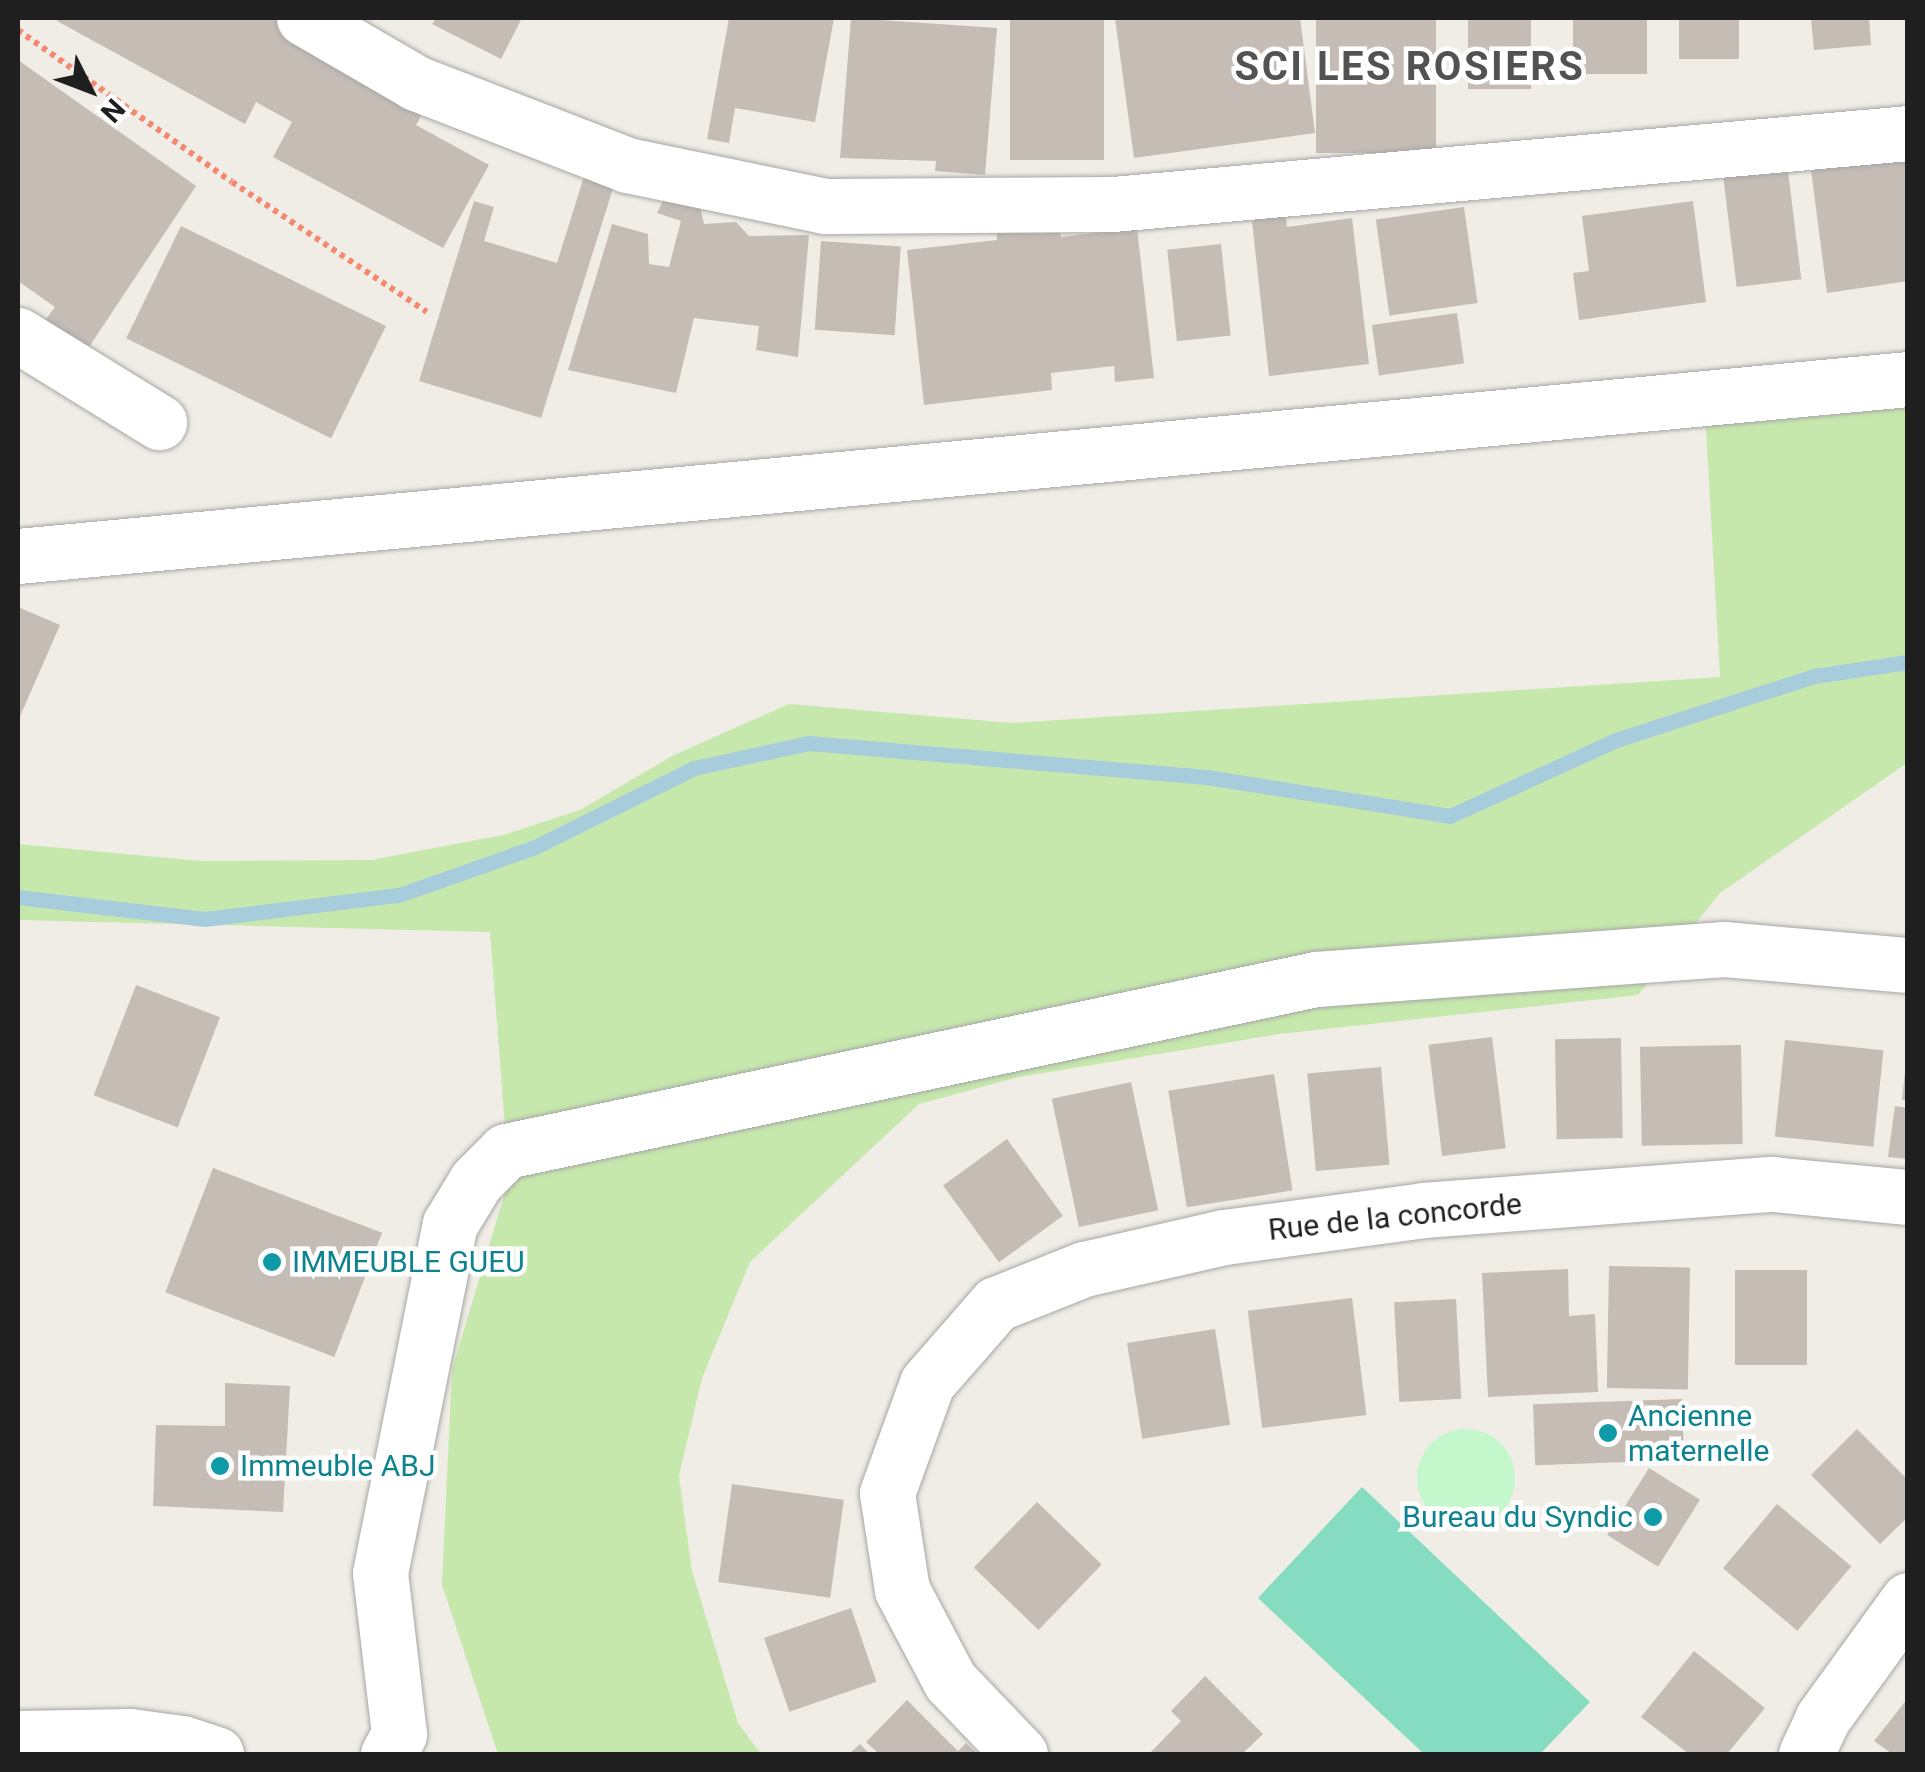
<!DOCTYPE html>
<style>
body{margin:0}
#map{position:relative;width:1925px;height:1772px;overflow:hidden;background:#efede5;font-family:Roboto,sans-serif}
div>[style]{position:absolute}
.grass>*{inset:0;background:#c6e8ad}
.park>*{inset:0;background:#c4f8cc}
.round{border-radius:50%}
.pitch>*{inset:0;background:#86dcc1}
.stream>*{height:15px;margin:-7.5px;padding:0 7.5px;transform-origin:7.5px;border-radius:7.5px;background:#a7ccdc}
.building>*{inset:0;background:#c4bcb5;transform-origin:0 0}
.path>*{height:6px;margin-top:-3px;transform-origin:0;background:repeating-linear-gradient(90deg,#f68870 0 5px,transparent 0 10px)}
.roads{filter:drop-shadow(0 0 2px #a6a6a6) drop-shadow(0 0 2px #a6a6a6)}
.street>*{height:55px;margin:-27.5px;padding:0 27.5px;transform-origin:27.5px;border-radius:27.5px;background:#fff}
.dots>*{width:28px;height:28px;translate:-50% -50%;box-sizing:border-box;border:5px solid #fff;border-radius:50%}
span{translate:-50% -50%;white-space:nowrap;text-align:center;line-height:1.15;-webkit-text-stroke:9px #fff;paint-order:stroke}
.street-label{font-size:30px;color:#1f1f1f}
.culture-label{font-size:30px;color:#0d838f}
.left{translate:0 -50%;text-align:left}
.right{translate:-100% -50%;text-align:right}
.district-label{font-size:40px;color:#525252;font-weight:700;letter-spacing:2.5px}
.frame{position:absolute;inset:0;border:20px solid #1f1f1f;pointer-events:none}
.north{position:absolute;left:40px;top:40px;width:100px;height:100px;-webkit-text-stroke:8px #fff;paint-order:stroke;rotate:132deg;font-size:28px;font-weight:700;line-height:40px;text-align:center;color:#1f1f1f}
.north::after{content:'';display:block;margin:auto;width:35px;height:45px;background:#1f1f1f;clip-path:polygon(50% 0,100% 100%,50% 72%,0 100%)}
</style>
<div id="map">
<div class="grass">
<div style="clip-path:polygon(1907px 361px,1907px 763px,1720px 893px,1638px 995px,1279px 1034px,1019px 1077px,919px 1104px,750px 1262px,702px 1378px,679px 1476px,692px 1571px,738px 1723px,761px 1754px,498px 1754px,442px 1585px,452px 1370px,509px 1179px,490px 932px,18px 920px,18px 844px,201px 861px,371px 860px,503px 835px,580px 810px,674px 755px,789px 704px,1012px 723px,1720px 677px,1703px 374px)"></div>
</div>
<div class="park">
<div class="round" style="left:1417px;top:1429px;width:98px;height:98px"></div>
</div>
<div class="pitch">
<div style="clip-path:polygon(1362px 1487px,1590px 1702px,1540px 1754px,1424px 1754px,1258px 1598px)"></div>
</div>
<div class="stream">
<div style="left:18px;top:897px;width:188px;rotate:6.7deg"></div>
<div style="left:205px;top:919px;width:195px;rotate:-7.1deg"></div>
<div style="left:399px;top:895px;width:144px;rotate:-19.4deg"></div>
<div style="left:535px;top:847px;width:178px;rotate:-26.4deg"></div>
<div style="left:694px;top:768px;width:118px;rotate:-12.3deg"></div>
<div style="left:809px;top:743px;width:399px;rotate:4.9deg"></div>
<div style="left:1207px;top:777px;width:246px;rotate:9.1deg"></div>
<div style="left:1450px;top:816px;width:183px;rotate:-24.6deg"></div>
<div style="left:1616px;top:740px;width:208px;rotate:-17.9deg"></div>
<div style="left:1814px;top:676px;width:95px;rotate:-8.5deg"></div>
</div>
<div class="building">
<div style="clip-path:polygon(59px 18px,276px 18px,429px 101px,416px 125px,489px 165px,443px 248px,273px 157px,292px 122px,256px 102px,245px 124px,57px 21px)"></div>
<div style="clip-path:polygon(436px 18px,522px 18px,501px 59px,432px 24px)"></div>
<div style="clip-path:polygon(729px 18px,834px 18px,815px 122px,735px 108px,729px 143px,707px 139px)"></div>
<div style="clip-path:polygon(851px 18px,997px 28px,985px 175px,935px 171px,936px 161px,840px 158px)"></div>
<div style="left:1010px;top:18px;width:94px;height:142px"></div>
<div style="clip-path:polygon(1115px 18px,1300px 18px,1315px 133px,1134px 158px)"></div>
<div style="left:1316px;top:18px;width:120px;height:135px"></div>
<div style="left:1468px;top:18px;width:63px;height:71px"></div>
<div style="left:1573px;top:18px;width:74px;height:56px"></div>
<div style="left:1679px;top:18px;width:60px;height:41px"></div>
<div style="clip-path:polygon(1811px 18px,1869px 18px,1871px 45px,1814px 50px)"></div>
<div style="clip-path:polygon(18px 60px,196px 186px,85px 353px,43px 323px,55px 307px,18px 281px)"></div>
<div style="clip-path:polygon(1908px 157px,1908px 281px,1827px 293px,1811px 170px)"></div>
<div style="left:1787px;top:163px;width:117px;height:65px;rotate:83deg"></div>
<div style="clip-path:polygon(585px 173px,615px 182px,541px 418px,419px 381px,474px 201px,494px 207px,484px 241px,557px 263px)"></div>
<div style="clip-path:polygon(669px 189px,699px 201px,704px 224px,736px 222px,749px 236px,809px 235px,798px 357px,756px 350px,759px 326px,694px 318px,676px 393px,568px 370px,612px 224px,648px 234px,649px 264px,669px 267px,681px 221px,657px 213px)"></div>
<div style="clip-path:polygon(1693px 201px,1706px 302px,1579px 320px,1573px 273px,1589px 271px,1582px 216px)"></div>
<div style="left:1464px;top:207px;width:97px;height:89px;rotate:82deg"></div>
<div style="clip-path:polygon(1285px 208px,1287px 227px,1352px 218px,1369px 364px,1269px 376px,1251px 212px)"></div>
<div style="left:181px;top:226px;width:228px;height:125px;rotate:26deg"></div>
<div style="clip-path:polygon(1059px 226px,1061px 237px,1137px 228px,1154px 378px,1115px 382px,1114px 366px,1051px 373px,1052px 390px,924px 405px,907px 250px,997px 240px,997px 233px)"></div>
<div style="left:821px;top:241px;width:80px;height:89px;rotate:4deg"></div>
<div style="left:1221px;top:244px;width:92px;height:54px;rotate:84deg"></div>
<div style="left:1457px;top:313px;width:51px;height:86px;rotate:82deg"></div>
<div style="clip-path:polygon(18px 607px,60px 625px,18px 721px)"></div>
<div style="left:136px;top:985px;width:90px;height:118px;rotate:21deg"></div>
<div style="left:1492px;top:1037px;width:112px;height:64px;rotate:83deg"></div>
<div style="left:1621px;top:1038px;width:100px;height:66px;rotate:89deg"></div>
<div style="left:1785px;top:1040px;width:99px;height:97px;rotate:6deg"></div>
<div style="left:1741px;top:1045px;width:99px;height:101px;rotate:89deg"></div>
<div style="left:1381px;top:1067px;width:98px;height:74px;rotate:85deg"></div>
<div style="clip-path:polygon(1905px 1072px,1908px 1072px,1908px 1100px,1902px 1100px)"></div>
<div style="left:1274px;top:1074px;width:118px;height:107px;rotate:81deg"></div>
<div style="left:1131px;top:1082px;width:131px;height:81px;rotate:78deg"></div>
<div style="clip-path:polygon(1895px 1106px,1908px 1108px,1908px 1159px,1888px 1157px)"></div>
<div style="left:1007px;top:1139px;width:95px;height:79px;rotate:54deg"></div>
<div style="left:213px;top:1168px;width:181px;height:133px;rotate:21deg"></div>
<div style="left:1609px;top:1266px;width:81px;height:122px;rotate:1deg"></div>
<div style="clip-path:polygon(1568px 1269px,1569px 1316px,1595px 1314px,1598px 1392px,1488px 1397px,1482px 1273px)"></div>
<div style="left:1735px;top:1270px;width:72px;height:95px"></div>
<div style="left:1352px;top:1298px;width:118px;height:105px;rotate:83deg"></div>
<div style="left:1456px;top:1299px;width:100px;height:62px;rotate:87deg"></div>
<div style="left:1215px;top:1329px;width:97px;height:89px;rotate:81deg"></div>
<div style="clip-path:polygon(225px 1383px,290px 1386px,283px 1512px,153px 1506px,156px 1425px,225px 1426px)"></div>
<div style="left:1682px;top:1399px;width:61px;height:149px;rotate:88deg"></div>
<div style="clip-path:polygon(1857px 1429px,1908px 1480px,1908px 1517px,1880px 1544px,1811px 1475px)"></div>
<div style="left:1649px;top:1468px;width:60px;height:79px;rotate:32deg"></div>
<div style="left:732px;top:1484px;width:113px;height:99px;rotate:8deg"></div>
<div style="left:1037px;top:1502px;width:90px;height:91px;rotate:44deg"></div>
<div style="left:1777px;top:1504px;width:97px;height:84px;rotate:40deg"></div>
<div style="left:851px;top:1608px;width:78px;height:92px;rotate:71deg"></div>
<div style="clip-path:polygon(1694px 1651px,1765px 1708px,1727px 1754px,1689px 1754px,1641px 1717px)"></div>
<div style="clip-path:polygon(1205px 1676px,1263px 1734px,1242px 1754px,1149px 1754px,1181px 1721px,1171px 1711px)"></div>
<div style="clip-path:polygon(1908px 1698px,1908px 1754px,1892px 1754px,1874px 1741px)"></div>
<div style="clip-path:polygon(907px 1700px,958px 1751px,966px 1743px,978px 1754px,879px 1754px,866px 1742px)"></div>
<div style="clip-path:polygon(860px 1744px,870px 1754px,849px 1754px)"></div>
</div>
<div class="path">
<div style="left:18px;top:30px;width:262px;rotate:35.4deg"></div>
<div style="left:232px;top:182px;width:234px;rotate:33.7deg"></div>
</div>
<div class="roads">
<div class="street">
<div style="left:304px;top:18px;width:129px;rotate:30.1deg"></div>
<div style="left:416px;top:83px;width:226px;rotate:21.2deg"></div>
<div style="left:627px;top:165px;width:202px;rotate:11.7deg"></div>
<div style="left:825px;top:206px;width:288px;rotate:-0.4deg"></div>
<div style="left:1113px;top:204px;width:798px;rotate:-5.1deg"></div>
<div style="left:18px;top:335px;width:166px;rotate:31.7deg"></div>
<div style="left:18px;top:556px;width:1898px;rotate:-5.35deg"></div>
<div style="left:18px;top:1738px;width:112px;rotate:-1deg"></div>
<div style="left:130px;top:1736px;width:52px;rotate:7.7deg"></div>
<div style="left:182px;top:1743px;width:36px;rotate:18deg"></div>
<div style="left:388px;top:1754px;width:23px;rotate:-61deg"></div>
<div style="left:399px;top:1734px;width:162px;rotate:-96.7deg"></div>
<div style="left:380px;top:1573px;width:356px;rotate:-78.7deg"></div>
<div style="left:450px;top:1224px;width:50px;rotate:-58.8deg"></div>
<div style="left:476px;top:1181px;width:42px;rotate:-45deg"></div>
<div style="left:506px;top:1151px;width:828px;rotate:-11.99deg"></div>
<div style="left:1316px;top:979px;width:409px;rotate:-4.2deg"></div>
<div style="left:1724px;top:949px;width:185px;rotate:5deg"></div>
<div style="left:1020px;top:1754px;width:101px;rotate:-133.8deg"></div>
<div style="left:950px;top:1681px;width:103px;rotate:-117.8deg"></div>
<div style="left:902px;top:1590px;width:98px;rotate:-98.8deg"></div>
<div style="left:887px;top:1493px;width:117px;rotate:-70deg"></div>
<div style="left:927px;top:1383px;width:105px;rotate:-48.9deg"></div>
<div style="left:996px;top:1304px;width:95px;rotate:-21.7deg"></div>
<div style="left:1084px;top:1269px;width:144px;rotate:-12.9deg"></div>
<div style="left:1224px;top:1237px;width:201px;rotate:-7.7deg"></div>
<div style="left:1423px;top:1210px;width:350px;rotate:-4.3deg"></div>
<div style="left:1772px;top:1184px;width:137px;rotate:5.5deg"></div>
<div style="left:1806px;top:1754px;width:38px;rotate:-65deg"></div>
<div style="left:1822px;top:1719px;width:147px;rotate:-54.1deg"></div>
</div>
</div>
<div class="dots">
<div style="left:272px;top:1262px;background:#0f9aa8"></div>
<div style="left:1608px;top:1433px;background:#0f9aa8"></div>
<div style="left:220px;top:1466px;background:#0f9aa8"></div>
<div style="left:1653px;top:1517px;background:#0f9aa8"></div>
</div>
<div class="street-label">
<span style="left:1395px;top:1217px;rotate:-6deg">Rue de la concorde</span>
</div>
<div class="culture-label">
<span class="left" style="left:292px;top:1262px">IMMEUBLE GUEU</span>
<span class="left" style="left:1628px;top:1433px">Ancienne<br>maternelle</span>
<span class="left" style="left:240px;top:1466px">Immeuble ABJ</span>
<span class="right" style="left:1633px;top:1517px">Bureau du Syndic</span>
</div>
<div class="district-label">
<span style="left:1410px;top:67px">SCI LES ROSIERS</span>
</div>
<div class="frame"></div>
<div class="north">N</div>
</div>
